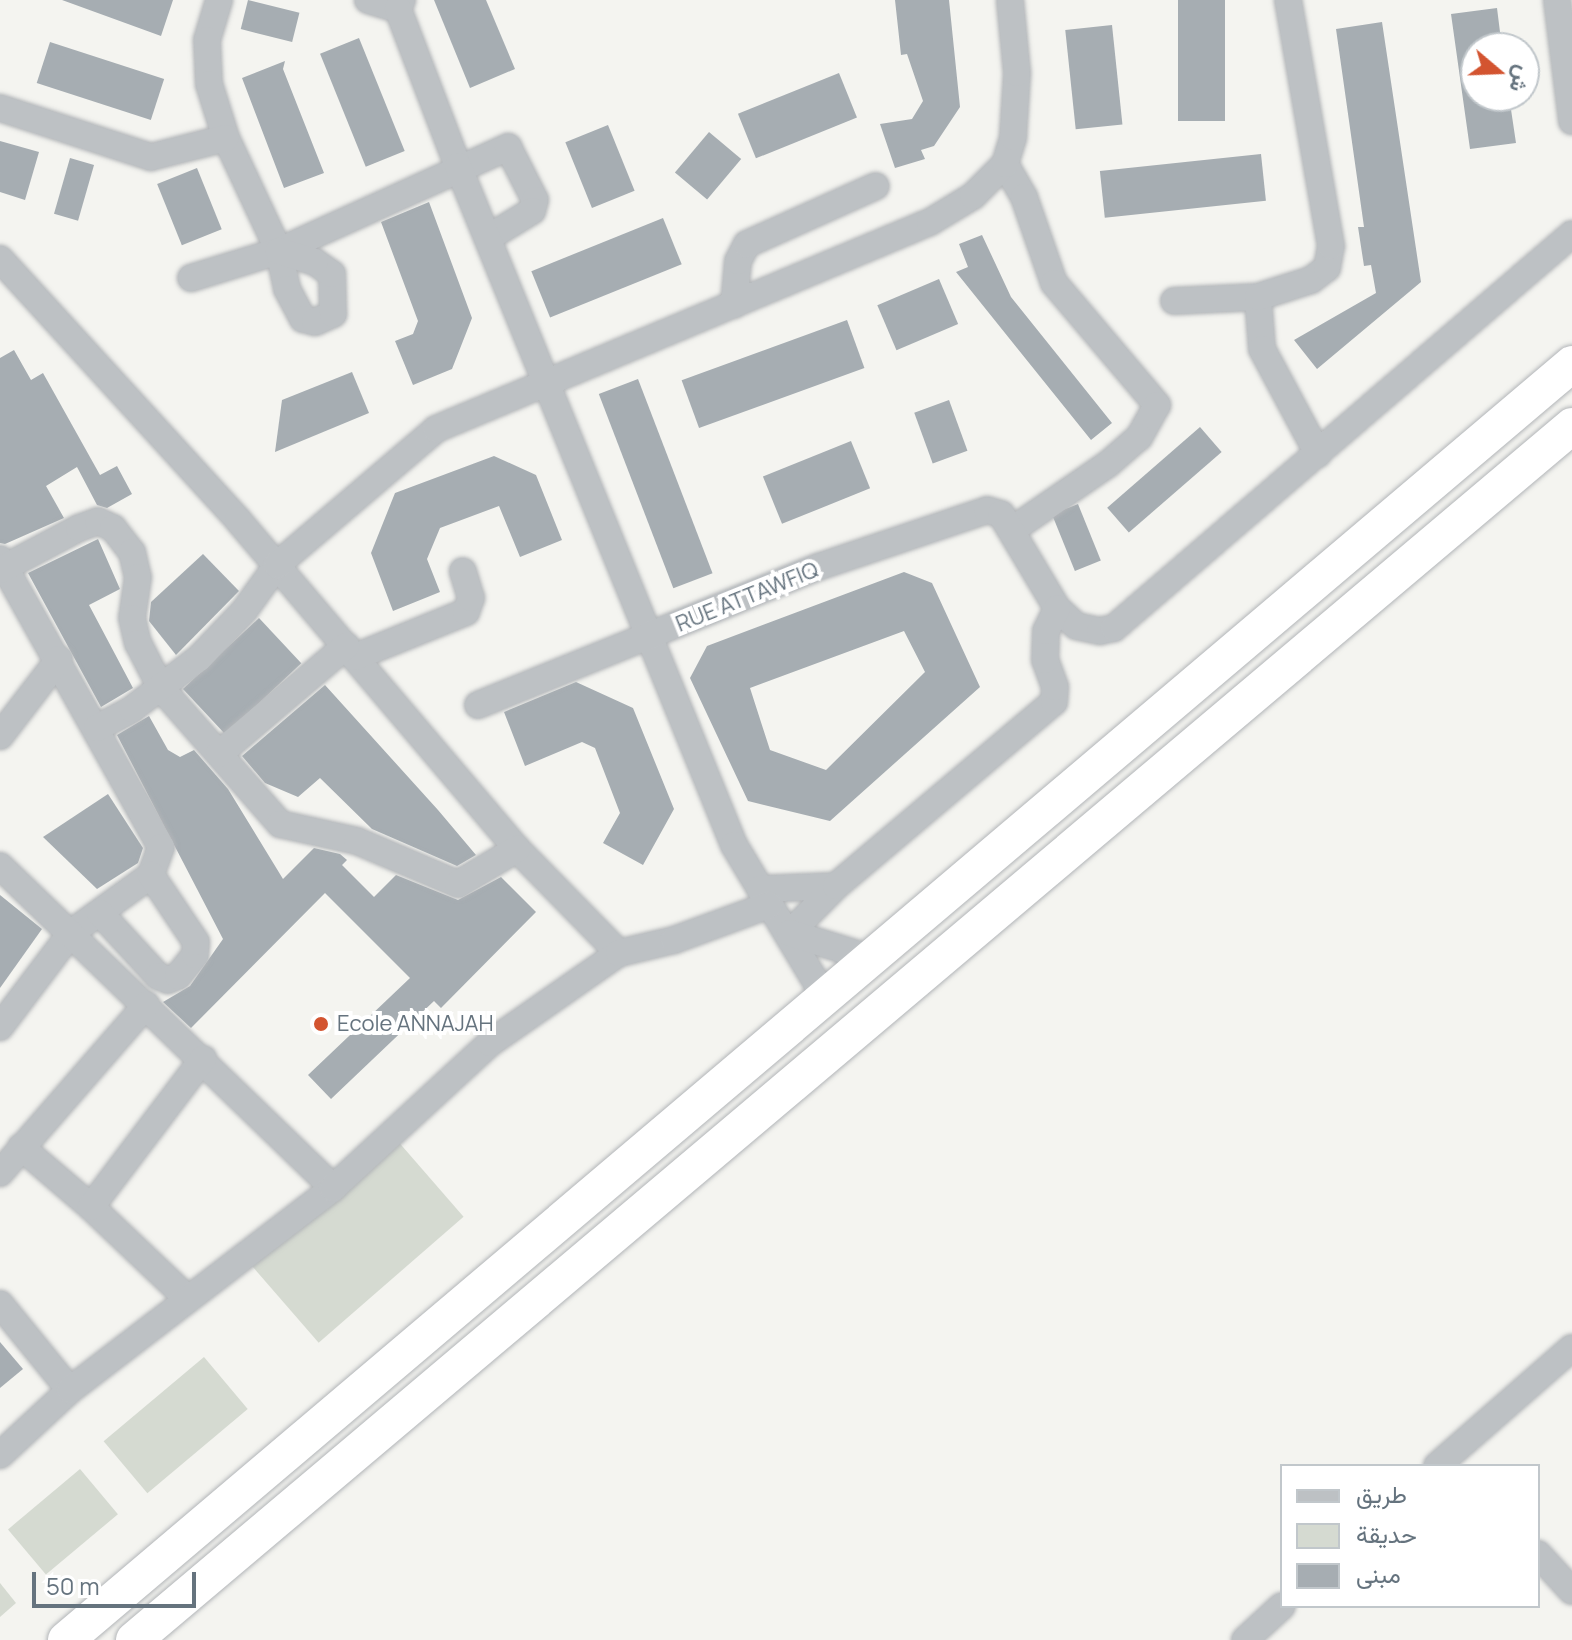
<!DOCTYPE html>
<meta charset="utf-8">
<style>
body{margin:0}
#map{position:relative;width:1572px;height:1640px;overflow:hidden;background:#f4f4f0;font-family:Manrope,Vazirmatn,sans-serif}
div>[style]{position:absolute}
.green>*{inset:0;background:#d5dad1;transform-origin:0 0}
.building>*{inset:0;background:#a6adb2;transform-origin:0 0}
.roads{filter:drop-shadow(0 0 2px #b2b5b8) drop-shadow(0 0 2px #b2b5b8)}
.minor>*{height:26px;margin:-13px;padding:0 13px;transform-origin:13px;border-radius:13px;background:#bdc1c4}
.highway>*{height:36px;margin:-18px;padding:0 18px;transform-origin:18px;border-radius:18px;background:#fff}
.dots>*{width:22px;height:22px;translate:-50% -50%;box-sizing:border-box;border:4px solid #fff;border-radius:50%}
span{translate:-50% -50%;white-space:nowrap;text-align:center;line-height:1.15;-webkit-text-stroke:8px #fff;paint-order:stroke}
.street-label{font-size:22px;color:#65737e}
.poi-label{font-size:22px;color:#65737e}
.left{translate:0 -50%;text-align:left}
.legend{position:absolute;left:1280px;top:1464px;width:260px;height:144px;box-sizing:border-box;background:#fff;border:2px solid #c1c7cb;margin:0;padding:10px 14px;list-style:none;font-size:24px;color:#65737e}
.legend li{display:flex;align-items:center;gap:16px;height:40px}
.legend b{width:40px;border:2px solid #c1c7cb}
.north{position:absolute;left:1460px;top:32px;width:80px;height:80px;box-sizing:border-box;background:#fff;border:2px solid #c1c7cb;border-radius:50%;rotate:109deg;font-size:22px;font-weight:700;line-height:32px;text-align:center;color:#65737e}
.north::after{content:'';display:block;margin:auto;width:28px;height:36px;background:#d35430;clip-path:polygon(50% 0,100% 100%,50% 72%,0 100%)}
.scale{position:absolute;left:32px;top:1572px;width:164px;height:36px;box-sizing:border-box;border:4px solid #65737e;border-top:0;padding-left:10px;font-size:24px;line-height:28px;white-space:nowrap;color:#65737e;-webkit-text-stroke:6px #fff;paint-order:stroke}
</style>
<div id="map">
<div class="green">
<div style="left:396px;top:1139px;width:103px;height:192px;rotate:49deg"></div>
<div style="left:204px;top:1357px;width:68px;height:131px;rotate:50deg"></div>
<div style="left:80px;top:1469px;width:59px;height:94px;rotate:50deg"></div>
<div style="clip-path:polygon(0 1583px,16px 1603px,0 1617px)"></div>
</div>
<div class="building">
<div style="clip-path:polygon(62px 0,173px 0,161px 36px)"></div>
<div style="left:248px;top:0;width:53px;height:30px;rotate:14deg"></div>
<div style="clip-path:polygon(434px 0,486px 0,515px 69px,470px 88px)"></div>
<div style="clip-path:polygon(895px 0,949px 0,960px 107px,934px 146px,921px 150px,925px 159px,895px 168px,880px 124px,912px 119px,923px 101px,907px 54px,901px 55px)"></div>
<div style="left:1178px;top:0;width:47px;height:121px"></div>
<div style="clip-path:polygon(1497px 8px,1502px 48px,1476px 48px,1476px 96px,1509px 96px,1516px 143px,1470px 149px,1451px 14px)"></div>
<div style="clip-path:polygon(1382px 22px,1421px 282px,1317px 369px,1294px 340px,1376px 293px,1371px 265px,1364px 266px,1358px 227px,1364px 227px,1336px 29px)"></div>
<div style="left:1112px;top:25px;width:100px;height:47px;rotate:84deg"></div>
<div style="left:359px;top:38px;width:122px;height:42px;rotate:68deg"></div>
<div style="left:50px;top:42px;width:120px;height:43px;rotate:18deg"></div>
<div style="clip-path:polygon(285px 61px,283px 69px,324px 173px,284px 188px,242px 78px)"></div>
<div style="left:839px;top:73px;width:48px;height:109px;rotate:68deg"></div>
<div style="left:608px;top:125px;width:71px;height:46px;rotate:68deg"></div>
<div style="left:709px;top:132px;width:42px;height:53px;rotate:40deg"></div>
<div style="clip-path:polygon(0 141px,39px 152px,25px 200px,0 192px)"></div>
<div style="left:1261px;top:154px;width:47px;height:162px;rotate:84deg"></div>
<div style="left:70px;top:158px;width:25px;height:58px;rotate:16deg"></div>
<div style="left:197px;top:168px;width:66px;height:43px;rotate:68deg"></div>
<div style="clip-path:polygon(429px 202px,472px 318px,452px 369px,413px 385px,395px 341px,413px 334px,418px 321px,381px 222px)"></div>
<div style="left:663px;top:218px;width:50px;height:142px;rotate:68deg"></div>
<div style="clip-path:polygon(982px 235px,1011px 297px,1112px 423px,1091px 440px,956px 272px,968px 267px,959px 244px)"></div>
<div style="left:939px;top:279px;width:49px;height:67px;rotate:67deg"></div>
<div style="left:847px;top:320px;width:51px;height:176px;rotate:70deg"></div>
<div style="clip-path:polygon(14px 350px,31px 380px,43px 373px,100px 475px,117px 466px,132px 494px,107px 508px,97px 505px,77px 467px,46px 486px,64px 518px,5px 544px,0 543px,0 358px)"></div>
<div style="clip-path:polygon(352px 372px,369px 413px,275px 452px,282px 400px)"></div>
<div style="left:638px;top:379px;width:208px;height:42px;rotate:69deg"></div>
<div style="left:949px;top:400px;width:54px;height:37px;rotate:70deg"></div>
<div style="left:1200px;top:427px;width:33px;height:123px;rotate:49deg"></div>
<div style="left:851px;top:441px;width:51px;height:95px;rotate:68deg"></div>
<div style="clip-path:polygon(494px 456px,536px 475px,562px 540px,520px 557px,499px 506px,440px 528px,427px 559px,440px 592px,393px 611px,371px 553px,395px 493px)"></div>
<div style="left:1078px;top:504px;width:61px;height:28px;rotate:68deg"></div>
<div style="clip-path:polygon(98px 539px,120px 589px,89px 605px,133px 688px,101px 707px,28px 573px)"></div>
<div style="clip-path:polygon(203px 554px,239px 591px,176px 655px,149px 621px,151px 602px)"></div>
<div style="clip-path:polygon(evenodd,904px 572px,932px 583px,980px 687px,830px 821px,748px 801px,690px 678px,707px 646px,904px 572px,904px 631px,925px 672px,826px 770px,770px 750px,750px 688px,904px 631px)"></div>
<div style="left:259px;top:618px;width:62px;height:104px;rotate:47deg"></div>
<div style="clip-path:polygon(576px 682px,633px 708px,674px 809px,643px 865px,603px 843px,620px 813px,595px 748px,582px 742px,525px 766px,504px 712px)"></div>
<div style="clip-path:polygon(325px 685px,438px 810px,476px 855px,457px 866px,372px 829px,320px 778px,298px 797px,265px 783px,242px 756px)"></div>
<div style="clip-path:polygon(149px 716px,168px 750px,180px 757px,194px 750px,228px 789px,283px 879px,314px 848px,340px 854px,347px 860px,342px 865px,374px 897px,396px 875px,458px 900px,501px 877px,536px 912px,441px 1008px,434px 1001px,331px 1099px,308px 1075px,410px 978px,325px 893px,191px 1028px,163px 1002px,190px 986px,223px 939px,117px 735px)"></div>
<div style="clip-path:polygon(108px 794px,143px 848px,138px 863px,97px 889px,43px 837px)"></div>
<div style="clip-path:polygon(0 895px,42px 929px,0 988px)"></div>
<div style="clip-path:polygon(0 1342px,23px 1369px,0 1388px)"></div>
</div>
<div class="roads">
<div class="minor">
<div style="left:219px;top:0;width:42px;rotate:106.7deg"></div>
<div style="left:207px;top:40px;width:44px;rotate:87.4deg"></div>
<div style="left:209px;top:84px;width:57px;rotate:72.5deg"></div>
<div style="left:226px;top:138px;width:125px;rotate:64.9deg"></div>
<div style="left:279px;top:251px;width:252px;rotate:-24.4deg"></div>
<div style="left:508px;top:147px;width:59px;rotate:63deg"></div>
<div style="left:535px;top:200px;width:11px;rotate:105deg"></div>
<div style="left:532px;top:211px;width:52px;rotate:148.5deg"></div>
<div style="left:368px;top:0;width:31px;rotate:17deg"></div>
<div style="left:402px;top:0;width:10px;rotate:114deg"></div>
<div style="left:398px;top:9px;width:168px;rotate:69.1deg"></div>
<div style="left:458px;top:166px;width:733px;rotate:67.88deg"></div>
<div style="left:734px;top:845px;width:179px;rotate:59.1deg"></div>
<div style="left:1557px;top:0;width:122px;rotate:82.9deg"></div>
<div style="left:0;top:108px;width:159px;rotate:18deg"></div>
<div style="left:151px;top:157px;width:77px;rotate:-14.2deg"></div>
<div style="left:1005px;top:164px;width:38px;rotate:60deg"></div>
<div style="left:1024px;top:197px;width:91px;rotate:70.8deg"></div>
<div style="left:1054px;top:283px;width:160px;rotate:49.8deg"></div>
<div style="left:1157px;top:405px;width:37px;rotate:119deg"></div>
<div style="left:1139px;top:437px;width:41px;rotate:138.9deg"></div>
<div style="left:1108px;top:464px;width:116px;rotate:145.5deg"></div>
<div style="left:0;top:259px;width:353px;rotate:47.6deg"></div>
<div style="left:238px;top:520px;width:431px;rotate:49.7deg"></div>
<div style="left:517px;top:849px;width:146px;rotate:45.6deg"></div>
<div style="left:191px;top:278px;width:92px;rotate:-17.1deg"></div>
<div style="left:279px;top:251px;width:39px;rotate:78deg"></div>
<div style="left:287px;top:289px;width:34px;rotate:62deg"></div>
<div style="left:303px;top:319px;width:12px;rotate:14deg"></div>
<div style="left:315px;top:322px;width:20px;rotate:-24deg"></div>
<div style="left:333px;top:314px;width:40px;rotate:-91.4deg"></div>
<div style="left:332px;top:274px;width:21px;rotate:-145deg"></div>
<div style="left:315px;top:262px;width:38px;rotate:-163deg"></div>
<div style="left:1258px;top:297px;width:52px;rotate:85.6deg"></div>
<div style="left:1262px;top:349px;width:119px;rotate:61.9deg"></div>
<div style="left:1174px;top:301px;width:84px;rotate:-2.7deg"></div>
<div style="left:1258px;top:297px;width:56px;rotate:-17.8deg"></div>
<div style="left:1311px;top:280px;width:20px;rotate:-37deg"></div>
<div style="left:1327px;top:268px;width:22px;rotate:-80deg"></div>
<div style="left:1331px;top:246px;width:250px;rotate:-99.9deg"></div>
<div style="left:734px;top:305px;width:44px;rotate:-84.8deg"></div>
<div style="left:738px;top:261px;width:19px;rotate:-62deg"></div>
<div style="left:747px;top:244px;width:141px;rotate:-24.2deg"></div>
<div style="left:0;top:559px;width:330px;rotate:60.8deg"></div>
<div style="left:161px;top:847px;width:30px;rotate:110deg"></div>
<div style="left:151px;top:875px;width:99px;rotate:144.1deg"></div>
<div style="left:71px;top:933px;width:118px;rotate:127.1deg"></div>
<div style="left:0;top:570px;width:89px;rotate:-28deg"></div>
<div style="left:79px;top:528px;width:20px;rotate:-20deg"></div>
<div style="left:98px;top:521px;width:17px;rotate:25deg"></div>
<div style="left:113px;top:528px;width:31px;rotate:52deg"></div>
<div style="left:132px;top:552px;width:26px;rotate:77deg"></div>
<div style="left:138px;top:577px;width:41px;rotate:98.3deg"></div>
<div style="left:132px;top:618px;width:26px;rotate:77deg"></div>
<div style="left:138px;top:643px;width:51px;rotate:62.9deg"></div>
<div style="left:161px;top:688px;width:181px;rotate:48.8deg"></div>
<div style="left:280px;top:824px;width:79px;rotate:12.4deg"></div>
<div style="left:357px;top:841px;width:110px;rotate:23.1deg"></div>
<div style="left:458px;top:884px;width:69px;rotate:-30.7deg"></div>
<div style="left:355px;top:657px;width:120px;rotate:-22.1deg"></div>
<div style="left:466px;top:612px;width:15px;rotate:-70deg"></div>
<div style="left:471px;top:598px;width:28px;rotate:-107deg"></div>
<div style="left:478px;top:705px;width:367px;rotate:-22.1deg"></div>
<div style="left:818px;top:567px;width:178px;rotate:-18.6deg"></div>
<div style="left:987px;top:510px;width:15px;rotate:16deg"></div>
<div style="left:1001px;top:514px;width:109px;rotate:59.2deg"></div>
<div style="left:1057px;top:608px;width:26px;rotate:43deg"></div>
<div style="left:1076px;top:626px;width:25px;rotate:12deg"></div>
<div style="left:1100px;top:631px;width:14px;rotate:-12deg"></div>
<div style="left:1114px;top:628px;width:604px;rotate:-40.7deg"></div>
<div style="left:97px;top:728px;width:40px;rotate:-28deg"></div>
<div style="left:132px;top:709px;width:84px;rotate:-37.3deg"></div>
<div style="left:199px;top:658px;width:65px;rotate:-46.2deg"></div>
<div style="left:244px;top:611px;width:57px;rotate:-54.3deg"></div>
<div style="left:277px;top:565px;width:209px;rotate:-40.5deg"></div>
<div style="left:436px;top:429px;width:536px;rotate:-22.74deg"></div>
<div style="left:930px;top:222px;width:50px;rotate:-31.2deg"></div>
<div style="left:973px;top:196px;width:45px;rotate:-45deg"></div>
<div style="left:1005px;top:164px;width:28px;rotate:-73deg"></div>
<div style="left:1013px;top:137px;width:64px;rotate:-86.4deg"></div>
<div style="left:1017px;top:73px;width:73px;rotate:-95.5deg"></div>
<div style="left:0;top:736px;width:97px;rotate:-52.5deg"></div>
<div style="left:219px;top:754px;width:167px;rotate:-40.4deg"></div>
<div style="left:0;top:866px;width:463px;rotate:44deg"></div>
<div style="left:760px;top:889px;width:76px;rotate:-2.3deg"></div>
<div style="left:100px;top:913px;width:86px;rotate:47.4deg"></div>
<div style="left:158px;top:976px;width:11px;rotate:22deg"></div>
<div style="left:168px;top:980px;width:11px;rotate:-22deg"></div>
<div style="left:178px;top:976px;width:27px;rotate:-51deg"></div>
<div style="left:195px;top:955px;width:13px;rotate:-86deg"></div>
<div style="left:196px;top:942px;width:81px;rotate:-123.9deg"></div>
<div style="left:790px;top:933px;width:66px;rotate:-45.6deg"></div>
<div style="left:836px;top:886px;width:285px;rotate:-40.2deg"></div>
<div style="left:1054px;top:702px;width:15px;rotate:-86deg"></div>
<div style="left:1055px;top:687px;width:29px;rotate:-110deg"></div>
<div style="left:1045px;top:660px;width:29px;rotate:-88deg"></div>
<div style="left:1046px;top:631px;width:25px;rotate:-64deg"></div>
<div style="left:790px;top:933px;width:87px;rotate:17.4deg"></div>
<div style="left:21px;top:1147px;width:92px;rotate:40.6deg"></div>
<div style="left:0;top:1173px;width:223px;rotate:-49deg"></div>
<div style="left:188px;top:1299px;width:134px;rotate:-136.5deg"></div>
<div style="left:91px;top:1207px;width:186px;rotate:-52.9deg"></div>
<div style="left:0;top:1304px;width:111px;rotate:50.9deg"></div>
<div style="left:0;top:1455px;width:96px;rotate:-42.9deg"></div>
<div style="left:70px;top:1390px;width:332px;rotate:-37.5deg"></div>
<div style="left:333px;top:1188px;width:214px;rotate:-42.7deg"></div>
<div style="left:490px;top:1043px;width:157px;rotate:-34.9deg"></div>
<div style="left:619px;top:953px;width:57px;rotate:-13.3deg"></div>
<div style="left:674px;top:940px;width:101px;rotate:-20.2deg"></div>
<div style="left:1437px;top:1466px;width:179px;rotate:-41.2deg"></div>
<div style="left:1538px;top:1554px;width:50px;rotate:47.4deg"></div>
<div style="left:1245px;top:1640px;width:50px;rotate:-42.6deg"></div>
</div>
<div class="highway">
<div style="left:66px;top:1640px;width:1974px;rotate:-40.27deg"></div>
<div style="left:134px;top:1640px;width:1882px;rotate:-40.17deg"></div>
</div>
</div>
<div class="dots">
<div style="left:321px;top:1024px;background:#d35430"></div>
</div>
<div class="street-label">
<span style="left:747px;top:597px;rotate:-22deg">RUE ATTAWFIQ</span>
</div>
<div class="poi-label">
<span class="left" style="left:337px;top:1024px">Ecole ANNAJAH</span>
</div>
<ul class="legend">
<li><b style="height:10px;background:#bdc1c4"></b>طريق</li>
<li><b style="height:22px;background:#d5dad1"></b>حديقة</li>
<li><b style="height:22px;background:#a6adb2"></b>مبنى</li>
</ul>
<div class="north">ش</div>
<div class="scale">50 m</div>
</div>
